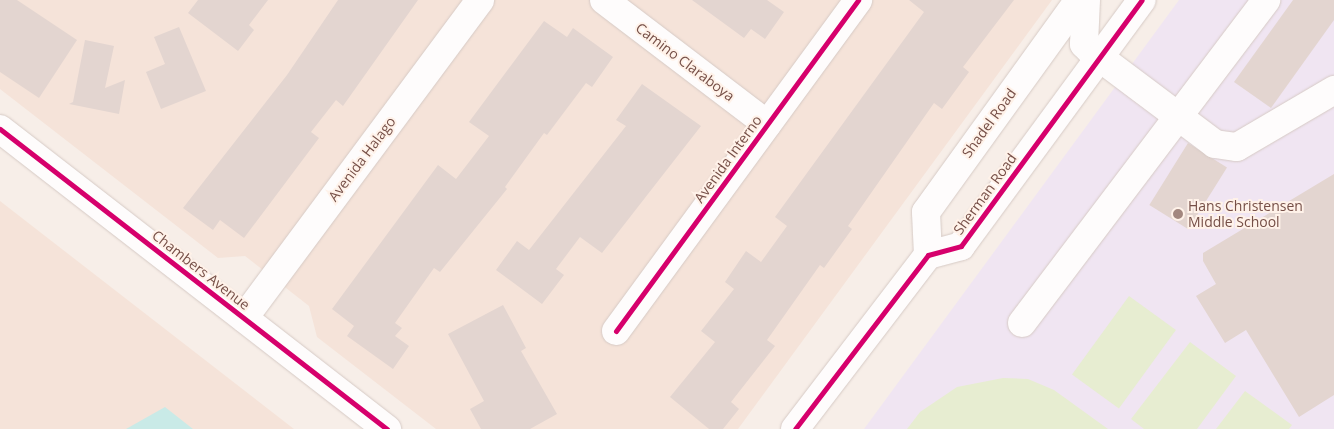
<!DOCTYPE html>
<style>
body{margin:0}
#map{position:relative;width:1334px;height:429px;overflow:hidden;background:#f7eee8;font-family:"Open Sans",sans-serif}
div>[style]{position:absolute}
.residential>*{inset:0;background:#f5e3d9}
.education>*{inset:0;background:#f0e5f2}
.green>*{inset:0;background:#e7edd1;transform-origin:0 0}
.water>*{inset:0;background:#c9eae7}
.building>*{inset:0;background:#e3d5d0;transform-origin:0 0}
.roads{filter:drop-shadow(0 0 1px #d6cac5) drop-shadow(0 0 1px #d6cac5)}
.minor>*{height:28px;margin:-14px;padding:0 14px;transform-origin:14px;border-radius:14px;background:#fefcfc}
.cycleway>*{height:5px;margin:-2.5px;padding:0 2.5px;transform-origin:2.5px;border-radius:2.5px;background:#d6006c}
.dots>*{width:14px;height:14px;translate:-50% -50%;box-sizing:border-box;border:2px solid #fff2e9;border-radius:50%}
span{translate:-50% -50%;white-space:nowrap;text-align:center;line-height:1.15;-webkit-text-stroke:4px #fff2e9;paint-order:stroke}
.street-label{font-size:14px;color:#764f47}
.poi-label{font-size:14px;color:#764f47}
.left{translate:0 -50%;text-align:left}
</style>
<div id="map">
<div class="residential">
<div style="clip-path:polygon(0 0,1052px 0,738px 429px,436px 429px,317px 337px,309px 306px,245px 256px,218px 258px,0 89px)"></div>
<div style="clip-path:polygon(0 201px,294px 429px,0 429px)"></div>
</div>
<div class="education">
<div style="clip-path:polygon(1179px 0,1334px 0,1334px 429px,864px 429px)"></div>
</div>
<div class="green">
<div style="left:1129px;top:296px;width:58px;height:97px;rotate:36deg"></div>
<div style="clip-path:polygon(1190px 342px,1236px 376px,1197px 429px,1144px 429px,1131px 419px)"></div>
<div style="clip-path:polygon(1003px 378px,1028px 379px,1054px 390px,1108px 429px,907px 429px,920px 412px,957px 387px)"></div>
<div style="clip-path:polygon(1245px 391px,1292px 425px,1289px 429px,1216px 429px)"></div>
</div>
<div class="water">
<div style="clip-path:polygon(165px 407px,193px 429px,126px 429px)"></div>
</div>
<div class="building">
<div style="clip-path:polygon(0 0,17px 0,77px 40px,39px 98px,0 72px)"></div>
<div style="clip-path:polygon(198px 0,268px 0,249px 25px,254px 30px,238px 51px,188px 13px)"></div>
<div style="clip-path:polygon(338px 0,418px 0,343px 106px,336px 100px,311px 132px,319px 138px,244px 238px,220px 220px,213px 230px,183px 208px,287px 75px)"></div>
<div style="clip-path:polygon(692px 0,767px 0,784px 12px,765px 39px,751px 29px,744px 38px)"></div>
<div style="clip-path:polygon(909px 0,1014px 0,963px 67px,969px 72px,942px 109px,934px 103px,848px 226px,852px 229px,824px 268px,820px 265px,767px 340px,775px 346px,731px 402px,739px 409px,723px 429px,709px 429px,670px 397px,715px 342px,701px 331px,734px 289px,725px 282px,746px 251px,761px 262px,787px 226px,775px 217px,924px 12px)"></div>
<div style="clip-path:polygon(1293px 0,1334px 0,1334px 20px,1271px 108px,1234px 82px)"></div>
<div style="clip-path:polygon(544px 21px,567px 37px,573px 28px,613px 57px,592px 87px,586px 83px,547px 135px,544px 133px,505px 187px,507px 189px,440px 272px,434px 268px,395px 323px,402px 328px,395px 336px,409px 346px,393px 369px,347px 336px,354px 326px,332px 309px,438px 165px,456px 179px,489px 136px,469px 122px)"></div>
<div style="clip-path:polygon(179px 27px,206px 91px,161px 109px,146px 72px,165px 64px,154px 37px)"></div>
<div style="clip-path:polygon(85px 40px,114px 46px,105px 88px,125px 80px,119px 114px,69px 104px,73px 102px)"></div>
<div style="clip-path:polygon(642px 84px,701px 126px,602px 253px,580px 237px,556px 269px,564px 275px,542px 304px,496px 270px,517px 241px,529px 250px,626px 126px,616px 120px)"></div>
<div style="left:1188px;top:143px;width:46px;height:73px;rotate:32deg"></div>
<div style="clip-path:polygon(1334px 174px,1334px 395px,1299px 417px,1246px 330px,1225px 343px,1196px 296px,1216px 284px,1203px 261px,1203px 253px)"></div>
<div style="clip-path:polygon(503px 305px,526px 348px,521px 351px,557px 414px,530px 429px,481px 429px,470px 409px,484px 401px,448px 334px)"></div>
</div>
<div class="roads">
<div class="minor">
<div style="left:604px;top:0;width:205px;rotate:37.3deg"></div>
<div style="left:1086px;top:0;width:44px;rotate:92.6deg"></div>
<div style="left:1084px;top:44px;width:10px;rotate:45deg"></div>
<div style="left:1091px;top:51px;width:155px;rotate:36.9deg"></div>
<div style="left:1215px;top:144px;width:22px;rotate:8deg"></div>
<div style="left:1237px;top:147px;width:113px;rotate:-30.4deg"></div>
<div style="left:0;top:129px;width:490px;rotate:37.8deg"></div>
<div style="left:928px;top:255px;width:43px;rotate:-92.7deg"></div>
<div style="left:926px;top:212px;width:261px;rotate:-54.2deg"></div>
<div style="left:244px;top:318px;width:396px;rotate:-53.4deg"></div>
<div style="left:1022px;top:323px;width:405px;rotate:-52.9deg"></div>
<div style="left:616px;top:331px;width:410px;rotate:-53.8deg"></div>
<div style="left:795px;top:429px;width:219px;rotate:-52.6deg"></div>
<div style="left:928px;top:255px;width:34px;rotate:-15deg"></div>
<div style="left:961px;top:246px;width:305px;rotate:-53.7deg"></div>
</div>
</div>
<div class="cycleway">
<div style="left:0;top:129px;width:490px;rotate:37.8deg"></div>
<div style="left:616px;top:331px;width:410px;rotate:-53.8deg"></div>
<div style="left:795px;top:429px;width:219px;rotate:-52.6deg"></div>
<div style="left:928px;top:255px;width:34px;rotate:-15deg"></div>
<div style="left:961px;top:246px;width:305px;rotate:-53.7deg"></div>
</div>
<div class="dots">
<div style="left:1178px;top:214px;background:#a3877f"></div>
</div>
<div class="street-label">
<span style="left:685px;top:62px;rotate:37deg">Camino Claraboya</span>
<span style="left:989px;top:123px;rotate:-54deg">Shadel Road</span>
<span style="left:362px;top:159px;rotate:-53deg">Avenida Halago</span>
<span style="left:728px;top:159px;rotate:-54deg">Avenida Interno</span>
<span style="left:985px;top:194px;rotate:-54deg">Sherman Road</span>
<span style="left:201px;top:270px;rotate:38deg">Chambers Avenue</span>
</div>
<div class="poi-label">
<span class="left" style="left:1188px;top:214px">Hans Christensen<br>Middle School</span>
</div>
</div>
